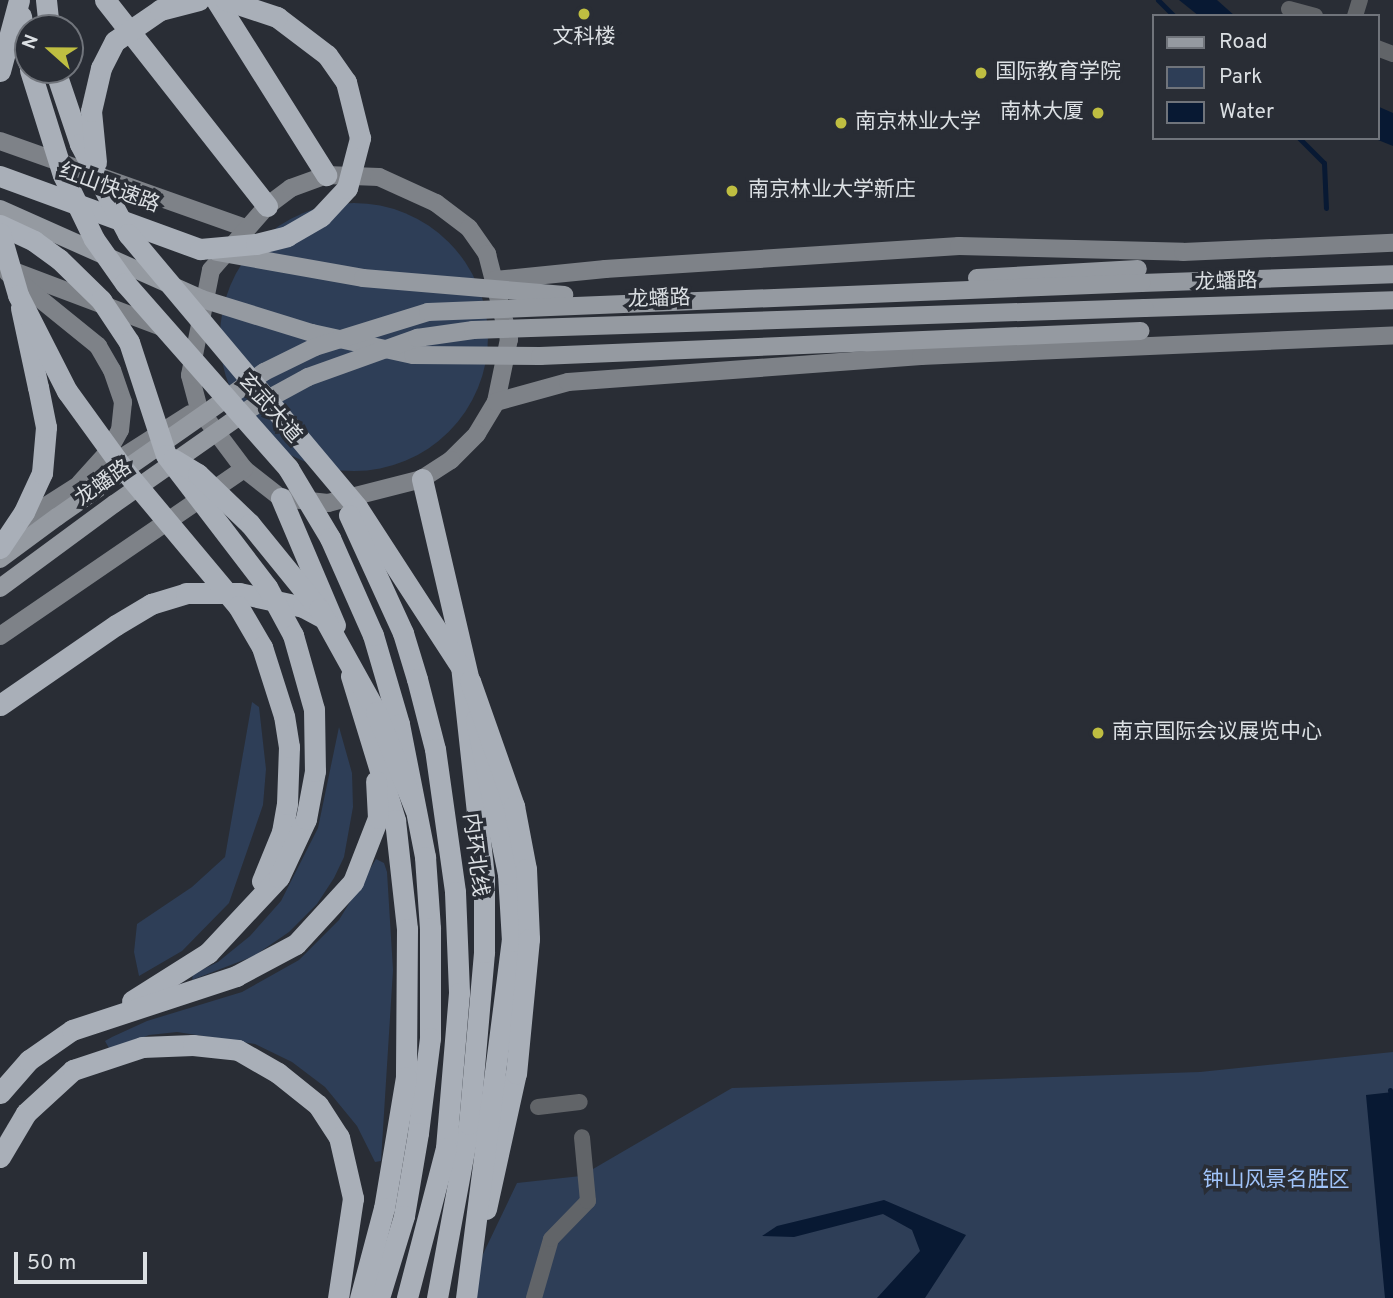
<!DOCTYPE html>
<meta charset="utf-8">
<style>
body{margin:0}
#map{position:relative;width:1393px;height:1298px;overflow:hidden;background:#292d35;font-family:Overpass,"Noto Sans SC",sans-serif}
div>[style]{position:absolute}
.green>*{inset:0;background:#2e3e57}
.round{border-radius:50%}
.water>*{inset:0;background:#081933}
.stream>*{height:5px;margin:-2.5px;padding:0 2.5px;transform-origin:2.5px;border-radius:2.5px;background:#081933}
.street>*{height:16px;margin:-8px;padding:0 8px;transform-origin:8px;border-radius:8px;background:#616468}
.secondary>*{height:18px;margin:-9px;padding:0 9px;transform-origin:9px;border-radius:9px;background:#7e8288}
.primary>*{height:18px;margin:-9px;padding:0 9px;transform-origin:9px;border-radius:9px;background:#959aa1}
.highway>*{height:21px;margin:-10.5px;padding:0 10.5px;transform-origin:10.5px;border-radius:10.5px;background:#a9afb8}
.primary-bridge>*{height:18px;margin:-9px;padding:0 9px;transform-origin:9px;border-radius:9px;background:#959aa1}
.highway-bridge>*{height:21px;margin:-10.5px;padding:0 10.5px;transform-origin:10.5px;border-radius:10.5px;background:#a9afb8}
.dots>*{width:19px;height:19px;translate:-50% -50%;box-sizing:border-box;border:4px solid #292d35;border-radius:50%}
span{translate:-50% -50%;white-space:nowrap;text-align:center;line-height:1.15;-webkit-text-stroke:7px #292d35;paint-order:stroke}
.poi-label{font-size:21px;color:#dbdfe3}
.left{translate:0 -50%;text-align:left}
.right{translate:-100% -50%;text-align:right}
.street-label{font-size:21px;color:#dbdfe3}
.park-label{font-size:21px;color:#a0c3f9}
.legend{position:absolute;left:1152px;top:14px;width:228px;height:126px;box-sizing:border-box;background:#292d35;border:2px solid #70747b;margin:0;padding:9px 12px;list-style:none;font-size:21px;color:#dbdfe3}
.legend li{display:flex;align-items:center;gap:14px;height:35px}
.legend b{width:35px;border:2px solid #70747b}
.north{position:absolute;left:14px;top:14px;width:70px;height:70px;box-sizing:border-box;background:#292d35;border:2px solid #70747b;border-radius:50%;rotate:291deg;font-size:19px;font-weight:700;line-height:28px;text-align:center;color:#dbdfe3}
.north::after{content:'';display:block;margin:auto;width:24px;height:32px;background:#bfbe41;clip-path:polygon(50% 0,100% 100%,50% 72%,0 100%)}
.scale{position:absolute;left:14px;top:1252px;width:133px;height:32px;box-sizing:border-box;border:4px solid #dbdfe3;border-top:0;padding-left:9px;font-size:21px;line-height:24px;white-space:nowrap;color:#dbdfe3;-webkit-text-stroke:5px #292d35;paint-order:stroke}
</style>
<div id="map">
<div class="green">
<div class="round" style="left:220px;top:203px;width:268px;height:268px"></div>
<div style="clip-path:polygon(252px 702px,259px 707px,266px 769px,263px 805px,229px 903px,182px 951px,139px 976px,134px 952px,137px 924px,192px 887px,225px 857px)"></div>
<div style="clip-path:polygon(339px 727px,352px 773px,353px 807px,344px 857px,334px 878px,317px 904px,289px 932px,254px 956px,192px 980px,193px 974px,218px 962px,250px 936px,281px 901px,318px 828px)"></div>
<div style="clip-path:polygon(376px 859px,384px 863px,387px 872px,393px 970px,381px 1161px,375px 1162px,357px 1126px,325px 1087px,292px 1062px,255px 1044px,177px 1032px,149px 1035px,110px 1050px,105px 1041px,112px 1037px,147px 1021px,242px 992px,299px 960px,339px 920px)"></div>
<div style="clip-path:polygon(1393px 1052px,1393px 1298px,462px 1298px,517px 1183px,581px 1176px,732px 1088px,1200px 1072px)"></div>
</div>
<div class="water">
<div style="clip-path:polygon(1179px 0,1217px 0,1235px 16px,1199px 16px)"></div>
<div style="clip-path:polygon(1377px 106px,1393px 113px,1393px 146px,1373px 138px,1377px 138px)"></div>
<div style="clip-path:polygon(1393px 1092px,1393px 1298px,1385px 1298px,1366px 1095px)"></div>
<div style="clip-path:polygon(884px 1200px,966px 1235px,925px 1298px,877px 1298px,920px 1251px,912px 1230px,883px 1214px,794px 1237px,762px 1236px,777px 1226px)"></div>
</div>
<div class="stream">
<div style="left:1158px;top:0;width:23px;rotate:45deg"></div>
<div style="left:1299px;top:138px;width:35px;rotate:45deg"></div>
<div style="left:1324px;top:163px;width:45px;rotate:87.5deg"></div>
<div style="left:1390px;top:1090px;width:14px;rotate:78deg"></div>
</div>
<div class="street">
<div style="left:1289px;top:9px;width:27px;rotate:15deg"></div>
<div style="left:1355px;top:16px;width:17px;rotate:-73deg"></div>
<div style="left:1377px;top:48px;width:17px;rotate:21deg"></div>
<div style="left:538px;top:1107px;width:42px;rotate:-6.8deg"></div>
<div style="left:534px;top:1298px;width:61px;rotate:-73.9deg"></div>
<div style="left:551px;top:1239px;width:53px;rotate:-45.8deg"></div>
<div style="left:588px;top:1201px;width:64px;rotate:-95.4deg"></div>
</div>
<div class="secondary">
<div style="left:0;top:141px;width:261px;rotate:19.5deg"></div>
<div style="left:326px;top:175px;width:53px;rotate:2.2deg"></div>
<div style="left:379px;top:177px;width:63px;rotate:24.5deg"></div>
<div style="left:436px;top:203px;width:41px;rotate:37.1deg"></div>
<div style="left:469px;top:228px;width:32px;rotate:55deg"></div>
<div style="left:487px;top:254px;width:88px;rotate:75.5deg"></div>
<div style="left:509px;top:339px;width:64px;rotate:101.7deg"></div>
<div style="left:496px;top:402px;width:37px;rotate:121deg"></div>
<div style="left:477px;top:434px;width:37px;rotate:135deg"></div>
<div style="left:451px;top:460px;width:35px;rotate:147deg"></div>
<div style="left:422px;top:479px;width:97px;rotate:165.7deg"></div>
<div style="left:328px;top:503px;width:47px;rotate:-173.9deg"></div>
<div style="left:281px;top:498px;width:47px;rotate:-141.9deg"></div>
<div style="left:244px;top:469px;width:75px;rotate:-126.9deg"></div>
<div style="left:199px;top:409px;width:35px;rotate:-105deg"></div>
<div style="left:190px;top:375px;width:107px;rotate:-78.7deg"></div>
<div style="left:211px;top:270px;width:85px;rotate:-48.8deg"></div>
<div style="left:267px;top:206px;width:30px;rotate:-37deg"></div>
<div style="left:291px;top:188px;width:37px;rotate:-20deg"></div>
<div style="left:16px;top:272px;width:161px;rotate:20.7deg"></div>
<div style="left:8px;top:273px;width:116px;rotate:39deg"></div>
<div style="left:98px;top:346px;width:28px;rotate:60deg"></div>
<div style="left:112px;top:370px;width:34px;rotate:71deg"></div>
<div style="left:123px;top:402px;width:28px;rotate:96deg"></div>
<div style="left:120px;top:430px;width:25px;rotate:119deg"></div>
<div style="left:108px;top:452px;width:42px;rotate:132.1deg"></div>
<div style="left:495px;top:280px;width:111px;rotate:-5.7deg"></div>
<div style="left:605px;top:269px;width:355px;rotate:-3.7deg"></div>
<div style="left:959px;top:246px;width:224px;rotate:1.5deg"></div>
<div style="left:1183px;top:252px;width:210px;rotate:-2.5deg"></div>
<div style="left:496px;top:402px;width:75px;rotate:-15.5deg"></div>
<div style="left:568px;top:382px;width:354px;rotate:-4.2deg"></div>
<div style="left:921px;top:356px;width:472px;rotate:-2.5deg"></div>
<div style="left:16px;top:525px;width:206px;rotate:-32.5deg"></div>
<div style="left:0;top:636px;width:296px;rotate:-34.4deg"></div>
</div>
<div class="primary">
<div style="left:1141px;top:283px;width:252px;rotate:-2deg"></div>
<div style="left:1145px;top:308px;width:248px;rotate:-1.8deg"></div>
<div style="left:0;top:559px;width:71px;rotate:-36.4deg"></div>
<div style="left:0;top:588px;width:142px;rotate:-36.4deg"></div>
</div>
<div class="highway">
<div style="left:46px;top:0;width:28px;rotate:84deg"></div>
<div style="left:105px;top:0;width:262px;rotate:51.8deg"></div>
<div style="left:216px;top:0;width:207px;rotate:57.8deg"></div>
<div style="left:21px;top:16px;width:47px;rotate:81.3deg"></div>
<div style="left:0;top:71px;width:73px;rotate:-75deg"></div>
<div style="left:0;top:176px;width:213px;rotate:20.1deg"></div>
<div style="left:21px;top:308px;width:81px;rotate:77.9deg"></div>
<div style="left:422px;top:479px;width:203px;rotate:76.9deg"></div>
<div style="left:281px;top:498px;width:138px;rotate:67deg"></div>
<div style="left:373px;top:635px;width:93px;rotate:73.7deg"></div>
<div style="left:399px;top:724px;width:136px;rotate:78.9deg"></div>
<div style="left:425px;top:857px;width:71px;rotate:86deg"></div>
<div style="left:430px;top:928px;width:110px;rotate:90deg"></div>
<div style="left:430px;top:1038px;width:96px;rotate:97.2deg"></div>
<div style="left:418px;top:1133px;width:84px;rotate:99.6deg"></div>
<div style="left:404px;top:1216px;width:86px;rotate:107deg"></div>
<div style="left:351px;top:676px;width:151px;rotate:73deg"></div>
<div style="left:395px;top:820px;width:110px;rotate:83.7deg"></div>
<div style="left:407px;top:929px;width:148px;rotate:90.4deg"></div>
<div style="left:406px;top:1077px;width:133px;rotate:99.5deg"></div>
<div style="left:384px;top:1208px;width:93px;rotate:104.9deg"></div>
<div style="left:0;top:705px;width:141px;rotate:-34.6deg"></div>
<div style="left:116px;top:625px;width:41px;rotate:-31deg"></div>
<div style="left:151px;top:604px;width:37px;rotate:-17deg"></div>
<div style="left:186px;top:593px;width:53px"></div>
<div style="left:239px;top:593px;width:66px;rotate:12.3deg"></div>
<div style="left:303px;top:607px;width:27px;rotate:28deg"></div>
<div style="left:262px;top:881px;width:53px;rotate:-67.8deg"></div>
<div style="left:282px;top:832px;width:28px;rotate:-80deg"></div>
<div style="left:287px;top:804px;width:57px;rotate:-88deg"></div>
<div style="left:289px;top:747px;width:31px;rotate:-99deg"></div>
<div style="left:132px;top:1001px;width:90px;rotate:-32.3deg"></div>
<div style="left:208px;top:953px;width:104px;rotate:-46.9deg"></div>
<div style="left:279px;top:877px;width:64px;rotate:-65deg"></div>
<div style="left:306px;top:819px;width:49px;rotate:-79.4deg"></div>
<div style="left:0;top:1093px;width:44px;rotate:-48.7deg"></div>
<div style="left:29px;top:1060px;width:52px;rotate:-34.9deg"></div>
<div style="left:72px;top:1030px;width:173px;rotate:-18.2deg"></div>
<div style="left:236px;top:976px;width:68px;rotate:-28.1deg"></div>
<div style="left:296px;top:944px;width:84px;rotate:-47.4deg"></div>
<div style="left:353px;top:882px;width:69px;rotate:-68.7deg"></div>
<div style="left:378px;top:818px;width:37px;rotate:-93deg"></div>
<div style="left:0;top:1157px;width:51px;rotate:-59.4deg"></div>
<div style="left:26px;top:1113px;width:64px;rotate:-42.5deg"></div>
<div style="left:73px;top:1070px;width:73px;rotate:-18.4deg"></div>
<div style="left:142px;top:1047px;width:51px;rotate:-2.2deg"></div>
<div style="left:193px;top:1045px;width:45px;rotate:6.3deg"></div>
<div style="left:238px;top:1050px;width:46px;rotate:29.9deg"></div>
<div style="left:278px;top:1073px;width:51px;rotate:38.7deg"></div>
<div style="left:318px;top:1105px;width:38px;rotate:57deg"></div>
<div style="left:339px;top:1137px;width:63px;rotate:77.1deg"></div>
<div style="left:353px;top:1198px;width:101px;rotate:98.5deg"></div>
<div style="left:486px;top:1209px;width:139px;rotate:-77.6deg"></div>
<div style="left:437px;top:1298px;width:177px;rotate:-79.6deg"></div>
<div style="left:469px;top:1124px;width:173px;rotate:-85deg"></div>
<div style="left:484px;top:952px;width:75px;rotate:-90deg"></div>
<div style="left:484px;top:877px;width:213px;rotate:-96.2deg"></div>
<div style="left:466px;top:1298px;width:360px;rotate:-82.7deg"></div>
<div style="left:512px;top:941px;width:67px;rotate:-93.4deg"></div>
<div style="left:508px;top:874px;width:158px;rotate:-101.7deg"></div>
</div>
<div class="primary-bridge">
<div style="left:0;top:209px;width:221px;rotate:24deg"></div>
<div style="left:202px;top:299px;width:115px;rotate:17.2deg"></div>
<div style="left:312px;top:333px;width:103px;rotate:12.3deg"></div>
<div style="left:413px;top:355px;width:127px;rotate:0.5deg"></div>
<div style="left:540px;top:356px;width:601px;rotate:-2.39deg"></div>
<div style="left:217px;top:252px;width:148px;rotate:10.1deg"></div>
<div style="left:363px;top:278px;width:202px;rotate:4.8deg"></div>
<div style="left:977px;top:278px;width:161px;rotate:-3.2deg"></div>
<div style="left:114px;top:504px;width:167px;rotate:-35deg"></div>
<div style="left:251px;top:408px;width:65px;rotate:-28.5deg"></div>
<div style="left:308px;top:377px;width:116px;rotate:-19.7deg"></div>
<div style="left:417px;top:338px;width:57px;rotate:-8.1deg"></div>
<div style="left:473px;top:330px;width:672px;rotate:-1.88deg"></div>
<div style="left:57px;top:517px;width:253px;rotate:-35deg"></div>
<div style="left:264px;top:372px;width:57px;rotate:-26.1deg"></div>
<div style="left:315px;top:347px;width:118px;rotate:-17.2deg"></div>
<div style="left:428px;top:312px;width:714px;rotate:-2.33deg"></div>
</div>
<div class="highway-bridge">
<div style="left:30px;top:70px;width:110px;rotate:72.6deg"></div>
<div style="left:63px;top:175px;width:71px;rotate:64.2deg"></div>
<div style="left:94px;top:239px;width:54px;rotate:54.8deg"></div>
<div style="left:125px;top:283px;width:247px;rotate:48.6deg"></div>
<div style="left:288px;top:468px;width:82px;rotate:59deg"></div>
<div style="left:330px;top:538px;width:106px;rotate:66.1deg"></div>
<div style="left:55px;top:70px;width:78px;rotate:71.3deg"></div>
<div style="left:80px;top:144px;width:102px;rotate:61.9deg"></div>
<div style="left:128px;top:234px;width:356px;rotate:50deg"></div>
<div style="left:357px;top:507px;width:207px;rotate:57deg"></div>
<div style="left:470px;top:681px;width:133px;rotate:70.6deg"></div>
<div style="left:514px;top:806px;width:64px;rotate:79.2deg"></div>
<div style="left:526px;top:869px;width:70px;rotate:87.5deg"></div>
<div style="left:529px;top:939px;width:135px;rotate:95.5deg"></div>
<div style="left:96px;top:162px;width:51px;rotate:-95.6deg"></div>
<div style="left:91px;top:111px;width:44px;rotate:-76.9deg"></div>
<div style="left:101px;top:68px;width:30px;rotate:-63deg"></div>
<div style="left:115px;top:41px;width:55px;rotate:-34.6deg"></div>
<div style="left:160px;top:10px;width:40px;rotate:-14.4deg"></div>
<div style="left:0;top:225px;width:38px;rotate:25deg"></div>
<div style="left:34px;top:241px;width:31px;rotate:36deg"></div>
<div style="left:59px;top:259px;width:59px;rotate:44.3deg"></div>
<div style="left:101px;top:300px;width:50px;rotate:56.3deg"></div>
<div style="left:129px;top:342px;width:119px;rotate:71.9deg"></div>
<div style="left:166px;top:455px;width:166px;rotate:52.6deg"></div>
<div style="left:267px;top:587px;width:55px;rotate:61.6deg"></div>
<div style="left:293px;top:635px;width:77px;rotate:74.2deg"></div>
<div style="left:314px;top:709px;width:62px;rotate:89.1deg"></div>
<div style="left:0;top:233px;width:65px;rotate:73.8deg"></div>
<div style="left:18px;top:295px;width:108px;rotate:63deg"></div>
<div style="left:67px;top:391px;width:99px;rotate:54.1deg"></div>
<div style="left:125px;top:471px;width:176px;rotate:50.1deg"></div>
<div style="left:238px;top:606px;width:48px;rotate:59.7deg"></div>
<div style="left:262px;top:647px;width:72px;rotate:72.3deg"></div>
<div style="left:200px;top:249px;width:56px;rotate:-5.1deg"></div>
<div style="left:256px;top:244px;width:32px;rotate:-14deg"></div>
<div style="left:287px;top:236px;width:39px;rotate:-30deg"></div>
<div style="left:321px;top:216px;width:38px;rotate:-47deg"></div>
<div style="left:347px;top:188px;width:52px;rotate:-75.4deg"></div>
<div style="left:360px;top:138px;width:58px;rotate:-104deg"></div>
<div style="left:346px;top:82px;width:33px;rotate:-125deg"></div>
<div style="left:327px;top:55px;width:63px;rotate:-142.8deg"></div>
<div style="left:277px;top:17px;width:54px;rotate:-161.6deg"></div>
<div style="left:173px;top:459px;width:29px;rotate:31deg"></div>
<div style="left:198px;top:474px;width:72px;rotate:43.9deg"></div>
<div style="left:250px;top:524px;width:109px;rotate:50.9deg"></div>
<div style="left:319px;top:609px;width:118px;rotate:61deg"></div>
<div style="left:376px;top:712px;width:105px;rotate:68.1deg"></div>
<div style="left:349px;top:515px;width:130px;rotate:65.4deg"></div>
<div style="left:403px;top:633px;width:48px;rotate:73.1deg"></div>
<div style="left:417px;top:679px;width:72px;rotate:75.6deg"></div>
<div style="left:435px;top:749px;width:144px;rotate:82deg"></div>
<div style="left:455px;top:892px;width:101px;rotate:87.7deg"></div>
<div style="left:459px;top:993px;width:156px;rotate:94.8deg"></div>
<div style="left:446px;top:1148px;width:155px;rotate:104.6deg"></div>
<div style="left:0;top:548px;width:43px;rotate:-56.3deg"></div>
<div style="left:24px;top:512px;width:43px;rotate:-65.2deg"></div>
<div style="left:42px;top:473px;width:46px;rotate:-85deg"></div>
<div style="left:46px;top:427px;width:41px;rotate:-101.3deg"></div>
</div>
<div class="dots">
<div style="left:584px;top:14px;background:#bfbe41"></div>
<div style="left:981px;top:73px;background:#bfbe41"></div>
<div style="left:1098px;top:113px;background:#bfbe41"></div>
<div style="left:841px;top:123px;background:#bfbe41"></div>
<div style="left:732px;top:191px;background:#bfbe41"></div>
<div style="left:1098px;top:733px;background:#bfbe41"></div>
</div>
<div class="poi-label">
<span style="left:584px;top:38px">文科楼</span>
<span class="left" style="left:995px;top:73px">国际教育学院</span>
<span class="right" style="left:1084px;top:113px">南林大厦</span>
<span class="left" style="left:855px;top:123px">南京林业大学</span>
<span class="left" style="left:748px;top:191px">南京林业大学·新庄</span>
<span class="left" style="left:1112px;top:733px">南京国际会议展览中心</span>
</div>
<div class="street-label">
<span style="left:109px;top:189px;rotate:20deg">红山快速路</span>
<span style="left:1226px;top:283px;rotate:-2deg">龙蟠路</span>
<span style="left:659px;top:300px;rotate:-2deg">龙蟠路</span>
<span style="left:269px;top:409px;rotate:49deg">玄武大道</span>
<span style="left:104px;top:484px;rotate:-35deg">龙蟠路</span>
<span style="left:474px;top:855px;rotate:83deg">内环北线</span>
</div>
<div class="park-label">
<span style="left:1276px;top:1181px">钟山风景名胜区</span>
</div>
<ul class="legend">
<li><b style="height:9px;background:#959aa1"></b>Road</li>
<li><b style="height:19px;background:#2e3e57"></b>Park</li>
<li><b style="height:19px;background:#081933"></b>Water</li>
</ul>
<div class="north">N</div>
<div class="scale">50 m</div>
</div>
